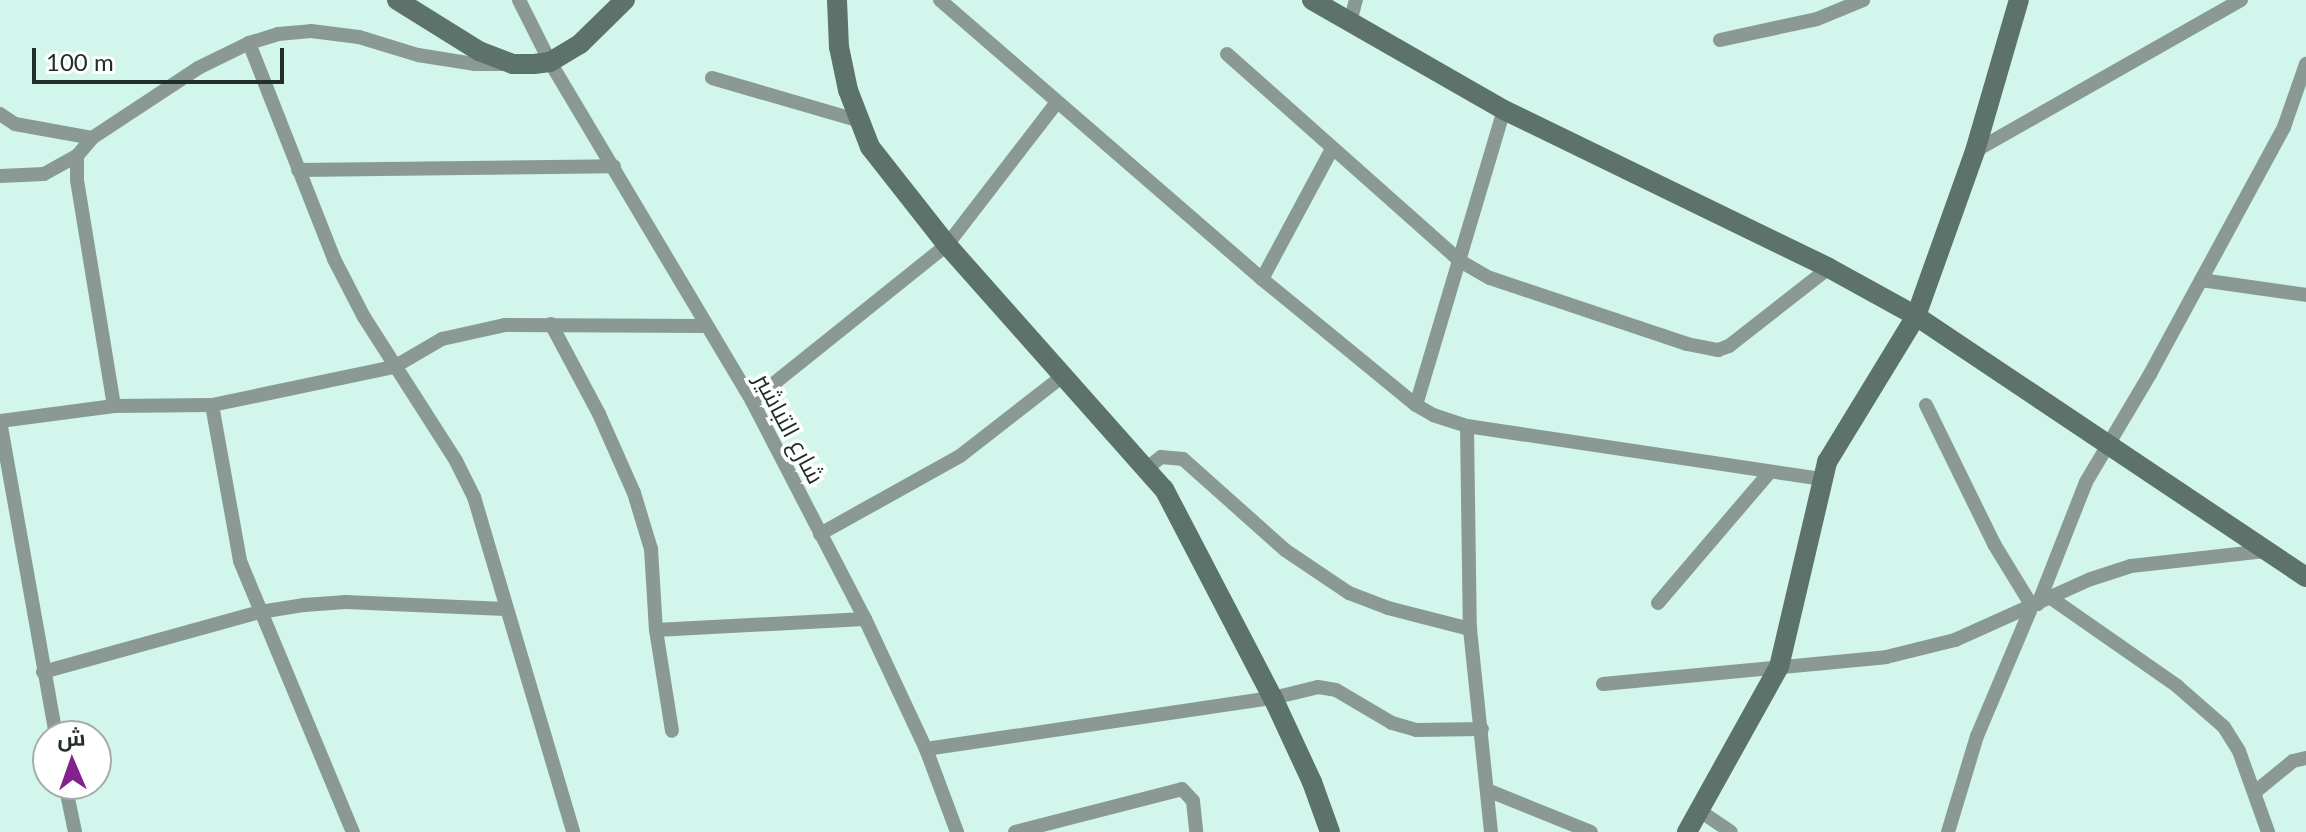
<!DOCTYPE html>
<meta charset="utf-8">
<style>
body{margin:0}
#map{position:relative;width:2306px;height:832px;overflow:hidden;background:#d2f6eb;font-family:Lato,Cairo,sans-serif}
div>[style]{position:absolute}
.street>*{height:14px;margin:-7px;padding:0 7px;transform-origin:7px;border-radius:7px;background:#8b9995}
.secondary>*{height:20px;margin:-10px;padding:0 10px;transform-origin:10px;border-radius:10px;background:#5c726b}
span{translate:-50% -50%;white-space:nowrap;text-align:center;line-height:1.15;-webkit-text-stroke:7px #fff;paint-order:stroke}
.street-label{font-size:24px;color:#212f2b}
.north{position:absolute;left:32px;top:720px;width:80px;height:80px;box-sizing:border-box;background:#fff;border:2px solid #a6acaa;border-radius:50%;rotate:358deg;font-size:22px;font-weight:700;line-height:32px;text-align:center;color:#212f2b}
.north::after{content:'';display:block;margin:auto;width:28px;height:36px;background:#83228c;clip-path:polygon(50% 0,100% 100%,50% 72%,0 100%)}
.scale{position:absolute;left:32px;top:48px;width:252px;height:36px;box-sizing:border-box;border:4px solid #212f2b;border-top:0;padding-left:10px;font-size:24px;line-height:28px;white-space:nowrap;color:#212f2b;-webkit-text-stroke:6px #fff;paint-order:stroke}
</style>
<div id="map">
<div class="street">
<div style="left:519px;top:0;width:69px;rotate:63.4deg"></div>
<div style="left:550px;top:62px;width:395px;rotate:59.2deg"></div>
<div style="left:752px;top:401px;width:246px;rotate:62.6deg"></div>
<div style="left:865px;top:619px;width:144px;rotate:64.9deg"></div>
<div style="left:926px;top:749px;width:89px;rotate:69.5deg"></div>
<div style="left:940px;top:0;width:426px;rotate:40.9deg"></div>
<div style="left:1262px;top:279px;width:199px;rotate:39.3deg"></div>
<div style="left:1416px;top:405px;width:20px;rotate:30deg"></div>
<div style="left:1433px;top:415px;width:36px;rotate:18deg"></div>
<div style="left:1467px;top:426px;width:358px;rotate:8.5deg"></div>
<div style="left:1350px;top:22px;width:23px;rotate:-75deg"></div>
<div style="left:1720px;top:40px;width:99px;rotate:-12.2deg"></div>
<div style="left:1817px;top:19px;width:50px;rotate:-22.4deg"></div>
<div style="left:249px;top:43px;width:232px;rotate:68.5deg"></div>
<div style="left:334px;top:259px;width:65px;rotate:62.7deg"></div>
<div style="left:364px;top:317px;width:171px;rotate:57.4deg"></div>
<div style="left:456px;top:461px;width:40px;rotate:63.4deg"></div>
<div style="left:474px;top:497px;width:349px;rotate:73.5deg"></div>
<div style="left:1227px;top:54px;width:312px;rotate:41.6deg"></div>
<div style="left:1460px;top:261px;width:34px;rotate:30deg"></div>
<div style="left:1490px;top:278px;width:208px;rotate:18.5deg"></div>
<div style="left:1687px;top:344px;width:32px;rotate:11deg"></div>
<div style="left:1718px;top:350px;width:12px;rotate:-20deg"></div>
<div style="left:1729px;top:346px;width:127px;rotate:-38deg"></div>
<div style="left:712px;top:78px;width:151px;rotate:16.2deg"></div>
<div style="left:0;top:114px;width:18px;rotate:34deg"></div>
<div style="left:15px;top:124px;width:78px;rotate:10.3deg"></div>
<div style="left:1975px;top:151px;width:306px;rotate:-29.6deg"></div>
<div style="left:298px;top:170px;width:316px;rotate:-0.7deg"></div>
<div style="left:0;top:176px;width:44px;rotate:-2.6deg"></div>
<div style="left:44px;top:174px;width:38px;rotate:-29deg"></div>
<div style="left:1262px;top:279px;width:148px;rotate:-61.7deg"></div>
<div style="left:2201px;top:280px;width:106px;rotate:8.1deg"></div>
<div style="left:551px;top:324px;width:102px;rotate:61.9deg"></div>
<div style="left:599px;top:414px;width:86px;rotate:66.1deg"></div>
<div style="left:634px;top:493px;width:59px;rotate:73.1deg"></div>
<div style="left:651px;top:549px;width:81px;rotate:86.5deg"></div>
<div style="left:656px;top:630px;width:209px;rotate:-3deg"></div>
<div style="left:752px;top:401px;width:250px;rotate:-38.7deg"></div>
<div style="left:947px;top:245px;width:180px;rotate:-52.4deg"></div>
<div style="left:212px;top:405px;width:158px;rotate:79.8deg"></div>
<div style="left:240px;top:561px;width:294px;rotate:67.4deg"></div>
<div style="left:1416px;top:405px;width:308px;rotate:-73.4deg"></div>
<div style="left:1926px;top:405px;width:155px;rotate:63.9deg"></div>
<div style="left:1994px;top:544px;width:73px;rotate:58.5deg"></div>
<div style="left:2032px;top:606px;width:141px;rotate:112.9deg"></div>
<div style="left:1977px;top:736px;width:100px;rotate:106.8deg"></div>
<div style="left:114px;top:406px;width:229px;rotate:-99.3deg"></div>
<div style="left:77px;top:180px;width:24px;rotate:-90deg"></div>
<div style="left:77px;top:156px;width:23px;rotate:-50deg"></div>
<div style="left:92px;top:138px;width:127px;rotate:-33.4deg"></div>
<div style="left:198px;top:68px;width:57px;rotate:-26.1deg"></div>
<div style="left:249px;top:43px;width:30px;rotate:-17deg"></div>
<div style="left:278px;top:34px;width:33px;rotate:-5deg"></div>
<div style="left:311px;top:31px;width:48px;rotate:7.1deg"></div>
<div style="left:359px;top:37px;width:62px;rotate:17deg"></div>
<div style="left:418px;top:55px;width:58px;rotate:9deg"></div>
<div style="left:475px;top:64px;width:28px"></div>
<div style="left:0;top:421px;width:115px;rotate:-7.5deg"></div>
<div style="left:114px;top:406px;width:98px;rotate:-0.6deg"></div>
<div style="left:212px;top:405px;width:186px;rotate:-11.8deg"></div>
<div style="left:394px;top:367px;width:56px;rotate:-30.3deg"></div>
<div style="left:442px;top:339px;width:65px;rotate:-12.5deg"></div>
<div style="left:505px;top:325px;width:202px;rotate:0.3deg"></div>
<div style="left:0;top:421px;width:320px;rotate:79.9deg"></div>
<div style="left:1467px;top:426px;width:203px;rotate:89.2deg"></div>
<div style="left:1470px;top:629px;width:204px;rotate:84.1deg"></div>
<div style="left:1147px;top:468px;width:18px;rotate:-38deg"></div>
<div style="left:1161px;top:457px;width:22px;rotate:5deg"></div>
<div style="left:1183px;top:459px;width:137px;rotate:41.7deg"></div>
<div style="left:1285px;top:550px;width:77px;rotate:33.9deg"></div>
<div style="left:1349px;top:593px;width:42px;rotate:21deg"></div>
<div style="left:1388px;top:608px;width:85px;rotate:14.4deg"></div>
<div style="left:820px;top:534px;width:160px;rotate:-29.1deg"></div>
<div style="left:960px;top:456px;width:132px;rotate:-37.9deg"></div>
<div style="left:2051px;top:598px;width:154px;rotate:34.9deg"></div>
<div style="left:2177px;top:686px;width:62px;rotate:41.1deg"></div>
<div style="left:2224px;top:727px;width:28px;rotate:58deg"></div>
<div style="left:2239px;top:751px;width:86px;rotate:70.3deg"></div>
<div style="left:1658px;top:603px;width:172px;rotate:-49.5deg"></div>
<div style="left:2038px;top:604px;width:131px;rotate:-68.5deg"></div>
<div style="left:2086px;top:482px;width:126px;rotate:-59.3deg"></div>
<div style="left:2150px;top:374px;width:281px;rotate:-61.5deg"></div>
<div style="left:2284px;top:127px;width:67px;rotate:-70.8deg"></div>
<div style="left:656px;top:630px;width:102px;rotate:81deg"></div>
<div style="left:43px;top:672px;width:225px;rotate:-15.5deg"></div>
<div style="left:260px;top:612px;width:45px;rotate:-9deg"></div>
<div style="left:304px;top:605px;width:42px;rotate:-4.1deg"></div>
<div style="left:346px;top:602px;width:159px;rotate:2.5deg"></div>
<div style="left:1603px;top:684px;width:284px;rotate:-5.4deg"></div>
<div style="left:1886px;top:657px;width:71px;rotate:-13.8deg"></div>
<div style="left:1955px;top:640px;width:149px;rotate:-24.2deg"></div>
<div style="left:2091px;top:579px;width:42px;rotate:-18deg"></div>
<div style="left:2131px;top:566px;width:135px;rotate:-6.4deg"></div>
<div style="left:926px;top:749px;width:351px;rotate:-8.4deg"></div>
<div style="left:1273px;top:698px;width:46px;rotate:-13.7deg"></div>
<div style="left:1318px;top:687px;width:18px;rotate:9deg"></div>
<div style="left:1336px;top:690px;width:65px;rotate:30.5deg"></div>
<div style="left:1392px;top:723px;width:25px;rotate:16deg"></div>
<div style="left:1416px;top:730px;width:66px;rotate:-0.9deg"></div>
<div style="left:65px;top:784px;width:49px;rotate:78.2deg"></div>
<div style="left:1487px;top:790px;width:112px;rotate:22deg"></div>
<div style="left:2255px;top:792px;width:49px;rotate:-39.2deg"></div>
<div style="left:2293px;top:761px;width:13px;rotate:-13deg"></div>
<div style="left:1700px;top:811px;width:37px;rotate:34deg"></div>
<div style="left:1015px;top:832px;width:172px;rotate:-14.4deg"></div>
<div style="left:1182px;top:789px;width:16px;rotate:47deg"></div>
<div style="left:1193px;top:801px;width:31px;rotate:84deg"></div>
</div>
<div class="secondary">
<div style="left:397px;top:0;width:97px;rotate:31.9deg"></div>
<div style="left:479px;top:51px;width:36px;rotate:21deg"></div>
<div style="left:513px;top:64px;width:21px"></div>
<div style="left:534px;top:64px;width:16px;rotate:-7deg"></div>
<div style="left:550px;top:62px;width:35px;rotate:-31deg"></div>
<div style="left:580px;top:44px;width:63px;rotate:-44.4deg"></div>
<div style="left:837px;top:0;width:47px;rotate:87.6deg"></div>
<div style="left:839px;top:47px;width:44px;rotate:78.2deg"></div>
<div style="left:848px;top:90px;width:61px;rotate:68.9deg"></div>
<div style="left:870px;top:147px;width:125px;rotate:51.8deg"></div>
<div style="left:947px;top:245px;width:327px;rotate:48.4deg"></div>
<div style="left:1164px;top:489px;width:236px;rotate:62.5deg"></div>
<div style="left:1273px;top:698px;width:93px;rotate:65.1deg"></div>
<div style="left:1312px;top:782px;width:53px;rotate:70.2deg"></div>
<div style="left:1312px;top:0;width:221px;rotate:29.8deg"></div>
<div style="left:1504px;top:110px;width:361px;rotate:25.9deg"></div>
<div style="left:1829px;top:268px;width:99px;rotate:28.9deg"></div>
<div style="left:1916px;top:316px;width:469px;rotate:33.8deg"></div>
<div style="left:1687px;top:832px;width:189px;rotate:-60.9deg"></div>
<div style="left:1779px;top:667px;width:211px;rotate:-76.8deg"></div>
<div style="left:1827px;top:462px;width:171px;rotate:-58.6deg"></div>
<div style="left:1916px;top:316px;width:175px;rotate:-70.3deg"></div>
<div style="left:1975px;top:151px;width:157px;rotate:-73.8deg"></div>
</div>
<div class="street-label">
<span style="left:790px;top:428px;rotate:62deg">شارع التباشير</span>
</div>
<div class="north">ش</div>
<div class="scale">100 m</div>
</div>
